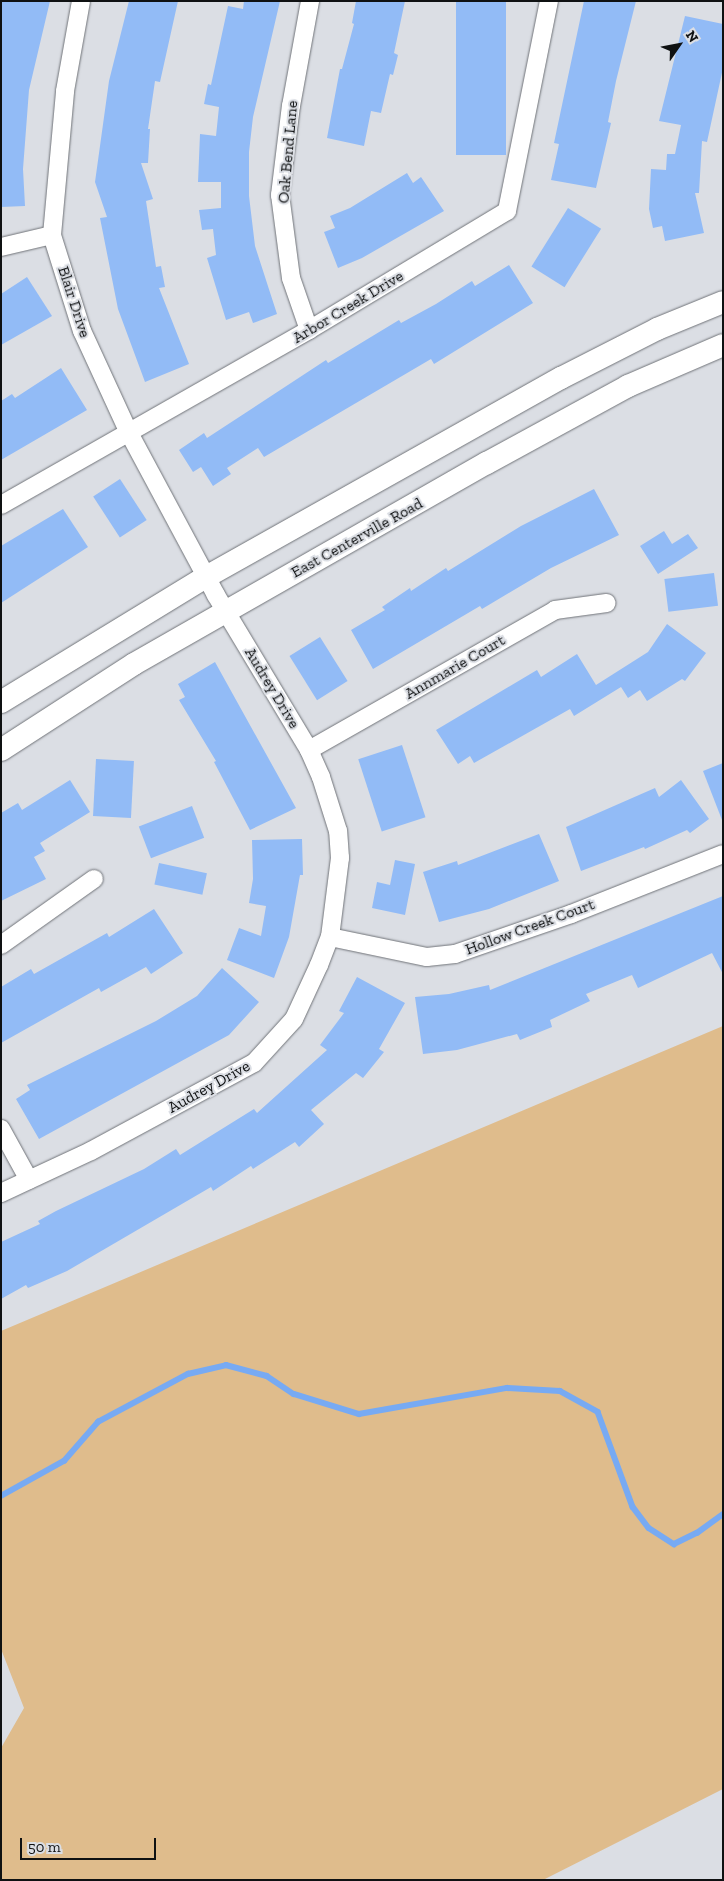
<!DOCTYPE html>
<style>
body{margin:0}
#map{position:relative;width:724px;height:1881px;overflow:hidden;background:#dbdee4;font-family:"Zilla Slab",serif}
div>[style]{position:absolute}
.green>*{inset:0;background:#dfbc8c}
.stream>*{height:5.5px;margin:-2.75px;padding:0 2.75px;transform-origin:2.75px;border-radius:2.75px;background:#77aaf3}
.building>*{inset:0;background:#92bbf6;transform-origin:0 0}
.roads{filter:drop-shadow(0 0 1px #707378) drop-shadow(0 0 1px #707378)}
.minor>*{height:18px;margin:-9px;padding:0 9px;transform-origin:9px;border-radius:9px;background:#fff}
.major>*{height:22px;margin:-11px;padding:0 11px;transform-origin:11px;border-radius:11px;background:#fff}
span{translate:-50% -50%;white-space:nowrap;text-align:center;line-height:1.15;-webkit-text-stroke:4px #dbdee4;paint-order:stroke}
.street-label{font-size:16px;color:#0f1112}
.frame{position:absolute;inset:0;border:2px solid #0f1112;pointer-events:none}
.north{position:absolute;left:654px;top:20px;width:50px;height:50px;-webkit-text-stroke:4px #dbdee4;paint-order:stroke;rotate:57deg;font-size:14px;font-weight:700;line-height:20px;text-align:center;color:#0f1112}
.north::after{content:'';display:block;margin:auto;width:18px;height:22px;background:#0f1112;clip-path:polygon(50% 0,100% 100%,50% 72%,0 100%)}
.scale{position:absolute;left:20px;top:1838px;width:136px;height:22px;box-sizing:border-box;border:2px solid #0f1112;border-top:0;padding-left:6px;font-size:15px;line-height:18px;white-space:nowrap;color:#0f1112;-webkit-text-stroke:4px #dbdee4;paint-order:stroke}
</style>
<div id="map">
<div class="green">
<div style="clip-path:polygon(723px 1026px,723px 1789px,543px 1880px,1px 1880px,1px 1748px,24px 1708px,1px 1649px,1px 1331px)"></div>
</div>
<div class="stream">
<div style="left:1px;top:1496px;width:72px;rotate:-29.1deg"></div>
<div style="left:64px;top:1461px;width:52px;rotate:-48.9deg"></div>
<div style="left:98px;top:1422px;width:102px;rotate:-28.1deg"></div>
<div style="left:188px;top:1374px;width:39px;rotate:-13deg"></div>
<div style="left:226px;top:1365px;width:42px;rotate:15deg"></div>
<div style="left:267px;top:1376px;width:32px;rotate:34deg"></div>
<div style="left:294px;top:1394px;width:68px;rotate:17.1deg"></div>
<div style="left:359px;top:1414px;width:150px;rotate:-10deg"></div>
<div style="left:507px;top:1388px;width:53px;rotate:3.2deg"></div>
<div style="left:560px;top:1391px;width:43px;rotate:28.9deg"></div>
<div style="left:598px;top:1412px;width:101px;rotate:69.8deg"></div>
<div style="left:633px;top:1507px;width:26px;rotate:53deg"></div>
<div style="left:649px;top:1528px;width:30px;rotate:33deg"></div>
<div style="left:674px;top:1544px;width:25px;rotate:-26deg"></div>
<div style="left:697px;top:1533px;width:32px;rotate:-36deg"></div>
</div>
<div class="building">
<div style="clip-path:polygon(1px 1px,50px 1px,29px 90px,23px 169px,25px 206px,1px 207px)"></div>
<div style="clip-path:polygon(129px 1px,178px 1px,160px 82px,155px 81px,148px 129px,150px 129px,148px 163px,141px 163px,153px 199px,146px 201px,156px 267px,161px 266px,165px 287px,159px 288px,189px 364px,145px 382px,118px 309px,100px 218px,107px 217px,95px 182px,109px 81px)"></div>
<div style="clip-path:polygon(244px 1px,280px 1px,253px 117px,249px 152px,249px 196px,255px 246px,277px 314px,253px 323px,249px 312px,226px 320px,207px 258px,216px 255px,213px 229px,202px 230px,199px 210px,221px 208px,221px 182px,198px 182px,200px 134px,216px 136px,219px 107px,204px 104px,208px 84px,211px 85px,228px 6px,243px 9px)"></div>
<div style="clip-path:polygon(356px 1px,405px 1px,394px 53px,398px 55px,393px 75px,390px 74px,381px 113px,371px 111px,364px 146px,327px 138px,340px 69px,342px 69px,354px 24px,352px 23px)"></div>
<div style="left:456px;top:1px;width:50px;height:154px"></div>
<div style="clip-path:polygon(584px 1px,636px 1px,616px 81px,608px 122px,611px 123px,596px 188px,551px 180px,559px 144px,554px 143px)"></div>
<div style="clip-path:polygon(685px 16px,723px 24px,723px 68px,707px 142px,702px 141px,699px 193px,695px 193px,704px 233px,665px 241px,662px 226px,653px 228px,649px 209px,651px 169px,666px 170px,667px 154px,675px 154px,681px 125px,659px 121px)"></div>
<div style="clip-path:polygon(407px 173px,413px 183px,421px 177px,444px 211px,362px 258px,338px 268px,324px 232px,335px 228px,330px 216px,350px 208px)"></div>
<div style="left:568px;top:208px;width:39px;height:69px;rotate:32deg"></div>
<div style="clip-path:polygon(509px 265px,533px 303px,434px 364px,431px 359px,264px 457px,258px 448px,227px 468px,231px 474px,213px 486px,201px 467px,193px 472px,179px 450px,204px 433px,207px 438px,326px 360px,328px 363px,399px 320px,401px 323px,436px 304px,472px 281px,475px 286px)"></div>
<div style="clip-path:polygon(27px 277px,52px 316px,1px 345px,1px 294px)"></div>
<div style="clip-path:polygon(61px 368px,87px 410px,1px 460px,1px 401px,12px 394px,15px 398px)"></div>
<div style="left:120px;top:479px;width:49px;height:32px;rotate:57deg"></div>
<div style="clip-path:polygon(594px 489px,619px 535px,551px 568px,482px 609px,480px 606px,373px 669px,351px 630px,385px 610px,382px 607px,410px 588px,411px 591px,446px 568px,448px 571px,521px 526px)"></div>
<div style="clip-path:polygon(63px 509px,88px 547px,1px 603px,1px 546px)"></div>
<div style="clip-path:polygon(664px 531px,672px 544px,688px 534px,698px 548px,658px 574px,640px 546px)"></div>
<div style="left:714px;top:573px;width:33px;height:50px;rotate:83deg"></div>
<div style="clip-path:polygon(667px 624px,706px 653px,685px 681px,682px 679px,647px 701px,640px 690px,628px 698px,621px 687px,574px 716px,570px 709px,474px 763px,470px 756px,458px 764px,436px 730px,537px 670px,541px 677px,577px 654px,596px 685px,648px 652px)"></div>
<div style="left:320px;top:637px;width:52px;height:36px;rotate:58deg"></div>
<div style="clip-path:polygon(215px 662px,296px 808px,250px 830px,214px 762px,216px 761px,179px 700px,185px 697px,178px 684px)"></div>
<div style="left:402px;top:745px;width:76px;height:46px;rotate:72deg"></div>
<div style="left:96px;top:759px;width:38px;height:57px;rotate:3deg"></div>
<div style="clip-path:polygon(723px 763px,723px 820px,722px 820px,703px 771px)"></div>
<div style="clip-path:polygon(70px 780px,90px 812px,40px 843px,45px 851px,34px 857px,46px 879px,1px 901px,1px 813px,18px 803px,22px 810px)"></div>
<div style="clip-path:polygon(681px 780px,709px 819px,690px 833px,687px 830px,645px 849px,644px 847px,581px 871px,566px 827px,655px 788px,659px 797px)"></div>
<div style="left:192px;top:806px;width:34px;height:57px;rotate:69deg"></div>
<div style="clip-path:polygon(539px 834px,559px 881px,489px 909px,439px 922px,423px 872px,457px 861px,458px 865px)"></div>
<div style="clip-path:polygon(302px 839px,303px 875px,300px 875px,289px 937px,274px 978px,227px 960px,239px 928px,261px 936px,266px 906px,249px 903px,253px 879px,252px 840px)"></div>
<div style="clip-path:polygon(395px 860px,415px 864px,405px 915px,372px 908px,377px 882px,390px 885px)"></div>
<div style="left:159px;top:863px;width:49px;height:22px;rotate:12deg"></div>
<div style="clip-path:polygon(723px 896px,723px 974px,712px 953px,638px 988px,632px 975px,586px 994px,590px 1001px,550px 1020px,552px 1027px,520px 1040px,517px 1034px,457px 1050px,423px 1054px,415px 997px,449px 994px,489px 985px,490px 990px)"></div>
<div style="clip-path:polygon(154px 909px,183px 953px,151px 974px,146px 967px,101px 992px,99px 988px,1px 1043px,1px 987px,31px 969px,34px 974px,107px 933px,109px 937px)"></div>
<div style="clip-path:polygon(222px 968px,259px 1002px,229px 1035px,39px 1139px,16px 1099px,30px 1090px,27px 1085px,156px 1021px,197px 996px)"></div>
<div style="clip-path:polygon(357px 977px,405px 1003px,379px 1049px,384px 1052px,363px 1078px,356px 1073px,311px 1110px,324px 1124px,299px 1147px,295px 1142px,253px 1169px,251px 1166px,213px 1191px,211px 1187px,67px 1271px,28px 1288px,26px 1285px,1px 1299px,1px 1242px,40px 1224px,38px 1221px,56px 1211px,144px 1169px,176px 1149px,180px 1155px,254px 1109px,257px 1113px,327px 1050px,320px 1045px,344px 1013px,339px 1011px)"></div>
</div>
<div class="roads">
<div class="minor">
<div style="left:1px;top:247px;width:52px;rotate:-13.2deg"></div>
<div style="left:309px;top:330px;width:55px;rotate:-109.1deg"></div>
<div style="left:291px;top:278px;width:84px;rotate:-97.5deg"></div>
<div style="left:280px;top:195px;width:90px;rotate:-83deg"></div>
<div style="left:291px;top:106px;width:107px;rotate:-79.7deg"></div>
<div style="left:1px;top:505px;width:354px;rotate:-29.6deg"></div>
<div style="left:309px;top:330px;width:231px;rotate:-31deg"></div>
<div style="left:507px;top:211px;width:214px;rotate:-78.7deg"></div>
<div style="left:309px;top:750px;width:283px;rotate:-29.6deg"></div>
<div style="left:555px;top:610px;width:52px;rotate:-7.7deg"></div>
<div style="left:330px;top:937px;width:99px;rotate:11.7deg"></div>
<div style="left:427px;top:957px;width:28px;rotate:-6deg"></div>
<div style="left:455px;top:954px;width:123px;rotate:-19deg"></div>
<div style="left:571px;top:914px;width:163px;rotate:-21.5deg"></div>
<div style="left:1px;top:945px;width:114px;rotate:-35.4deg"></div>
<div style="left:1px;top:1129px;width:58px;rotate:61.2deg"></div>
<div style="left:1px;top:1193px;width:99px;rotate:-25deg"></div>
<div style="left:91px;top:1151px;width:185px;rotate:-28.4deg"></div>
<div style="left:254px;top:1063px;width:59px;rotate:-47.7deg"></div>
<div style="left:294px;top:1019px;width:60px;rotate:-65.2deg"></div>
<div style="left:319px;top:965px;width:30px;rotate:-69deg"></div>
<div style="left:330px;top:937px;width:80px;rotate:-82.8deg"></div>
<div style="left:340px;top:858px;width:27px;rotate:-94deg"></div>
<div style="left:338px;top:831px;width:57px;rotate:-107.5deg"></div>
<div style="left:321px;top:777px;width:30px;rotate:-114deg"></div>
<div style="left:309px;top:750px;width:181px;rotate:-121deg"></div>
<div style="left:216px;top:595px;width:184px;rotate:-118.2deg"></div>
<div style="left:129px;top:433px;width:112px;rotate:-114.7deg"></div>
<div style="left:82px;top:331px;width:101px;rotate:-107.4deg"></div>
<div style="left:52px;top:235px;width:145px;rotate:-84.8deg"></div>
<div style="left:65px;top:91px;width:91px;rotate:-79.9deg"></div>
</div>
<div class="major">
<div style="left:1px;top:702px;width:240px;rotate:-31.4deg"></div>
<div style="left:206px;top:577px;width:407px;rotate:-29.3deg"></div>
<div style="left:561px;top:378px;width:108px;rotate:-27deg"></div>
<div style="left:657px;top:329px;width:71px;rotate:-22.2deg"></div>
<div style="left:1px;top:750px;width:158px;rotate:-32.9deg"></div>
<div style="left:134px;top:664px;width:406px;rotate:-29.7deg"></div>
<div style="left:487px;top:463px;width:161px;rotate:-28.6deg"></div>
<div style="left:628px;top:386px;width:103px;rotate:-23.3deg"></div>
</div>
</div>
<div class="street-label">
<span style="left:288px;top:152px;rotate:-85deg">Oak Bend Lane</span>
<span style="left:74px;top:302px;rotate:72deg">Blair Drive</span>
<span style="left:348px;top:307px;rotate:-31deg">Arbor Creek Drive</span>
<span style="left:357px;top:538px;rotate:-29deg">East Centerville Road</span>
<span style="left:455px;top:667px;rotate:-30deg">Annmarie Court</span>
<span style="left:272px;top:688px;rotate:59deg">Audrey Drive</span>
<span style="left:530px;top:927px;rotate:-20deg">Hollow Creek Court</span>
<span style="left:209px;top:1087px;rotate:-29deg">Audrey Drive</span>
</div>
<div class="frame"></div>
<div class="north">N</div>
<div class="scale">50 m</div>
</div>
